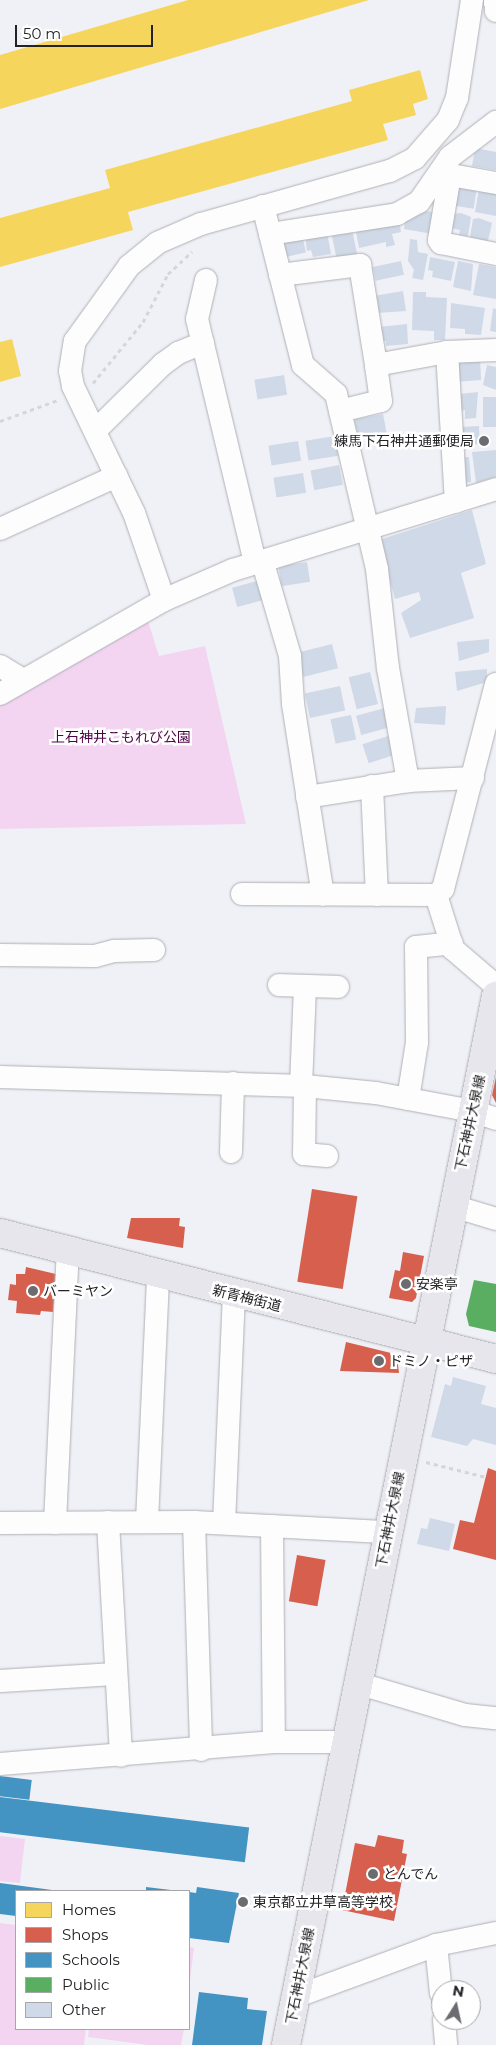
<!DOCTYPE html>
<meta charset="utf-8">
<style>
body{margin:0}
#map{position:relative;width:496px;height:2045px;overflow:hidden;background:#f0f1f7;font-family:Montserrat,"Noto Sans JP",sans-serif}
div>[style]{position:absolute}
.green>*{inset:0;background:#f3d5f2}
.homes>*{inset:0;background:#f6d55c}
.shops>*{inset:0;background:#d6604d;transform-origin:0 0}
.schools>*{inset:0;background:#4393c3;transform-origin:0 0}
.public>*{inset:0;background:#5aae61}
.building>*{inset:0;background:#d0d9e7;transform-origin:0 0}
.path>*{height:3px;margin-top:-1.5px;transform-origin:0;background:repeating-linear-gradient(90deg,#d6d6d8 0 4px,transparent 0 8px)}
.roads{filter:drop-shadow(0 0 1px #afb0b4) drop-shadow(0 0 1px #afb0b4)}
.minor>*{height:22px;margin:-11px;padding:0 11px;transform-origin:11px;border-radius:11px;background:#fdfdfe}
.major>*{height:28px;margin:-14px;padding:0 14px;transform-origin:14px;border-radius:14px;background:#e8e6ed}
.dots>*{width:14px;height:14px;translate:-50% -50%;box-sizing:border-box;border:2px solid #fff;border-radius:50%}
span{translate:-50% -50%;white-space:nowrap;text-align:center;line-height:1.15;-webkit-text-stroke:5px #fff;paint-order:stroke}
.poi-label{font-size:14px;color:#232327}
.right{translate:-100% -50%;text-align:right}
.left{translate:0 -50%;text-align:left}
.park-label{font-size:14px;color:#4d0447}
.street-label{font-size:14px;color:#232327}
.legend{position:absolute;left:15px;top:1890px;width:175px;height:140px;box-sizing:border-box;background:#fff;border:1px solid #a7a7a9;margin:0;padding:6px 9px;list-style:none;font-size:15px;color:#232327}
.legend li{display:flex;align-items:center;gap:10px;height:25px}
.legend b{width:25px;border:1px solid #a7a7a9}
.north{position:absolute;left:431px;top:1980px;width:50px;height:50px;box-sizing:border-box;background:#fff;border:1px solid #a7a7a9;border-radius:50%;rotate:10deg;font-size:14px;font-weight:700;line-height:20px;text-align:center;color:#232327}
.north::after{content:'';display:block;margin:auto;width:18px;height:22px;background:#6b6b70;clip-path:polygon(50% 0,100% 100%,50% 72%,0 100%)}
.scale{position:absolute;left:15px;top:25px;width:138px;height:22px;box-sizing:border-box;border:2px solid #232327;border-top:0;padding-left:6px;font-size:15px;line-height:18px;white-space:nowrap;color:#232327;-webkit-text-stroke:4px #fff;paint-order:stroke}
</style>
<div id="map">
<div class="green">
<div style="clip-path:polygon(148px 621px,159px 656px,205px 646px,246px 824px,0 829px,0 703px)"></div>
<div style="clip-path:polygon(0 1836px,25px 1839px,20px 1883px,0 1881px)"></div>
<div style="clip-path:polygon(0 1923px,16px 1925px,16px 2029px,86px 2029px,84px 2045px,0 2045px)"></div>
<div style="clip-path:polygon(189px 1947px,194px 1948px,189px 1988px)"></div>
<div style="clip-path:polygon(89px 2029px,184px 2029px,181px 2045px,148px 2045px,88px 2037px)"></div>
</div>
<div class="homes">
<div style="clip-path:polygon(188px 0,369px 0,0 109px,0 55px)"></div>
<div style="clip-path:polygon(420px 70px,428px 99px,413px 104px,416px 115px,383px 124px,388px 140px,128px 212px,133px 230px,0 267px,0 218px,110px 188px,105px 170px,352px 101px,349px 90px)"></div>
<div style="clip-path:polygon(12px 339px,21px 376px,0 382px,0 342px)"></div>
</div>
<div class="shops">
<div style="clip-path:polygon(496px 1077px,496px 1103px,492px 1095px)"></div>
<div style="left:312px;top:1189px;width:46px;height:94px;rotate:9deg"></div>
<div style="clip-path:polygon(131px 1218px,180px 1218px,179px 1226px,185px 1227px,183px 1248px,127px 1238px)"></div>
<div style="clip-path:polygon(403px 1252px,424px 1256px,416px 1298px,412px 1302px,389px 1298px,395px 1270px,400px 1271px)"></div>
<div style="clip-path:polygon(26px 1267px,56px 1274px,53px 1312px,41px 1311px,40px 1315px,16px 1313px,17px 1301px,8px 1300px,10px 1284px,16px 1285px,16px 1274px,25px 1274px)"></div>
<div style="clip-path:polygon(346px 1342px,391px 1353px,398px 1365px,399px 1373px,340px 1371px)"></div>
<div style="clip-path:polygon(488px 1468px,496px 1471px,496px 1560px,453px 1549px,460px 1520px,474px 1523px)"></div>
<div style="left:297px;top:1555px;width:29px;height:47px;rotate:10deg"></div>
<div style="clip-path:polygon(378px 1835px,404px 1840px,402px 1853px,407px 1854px,394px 1921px,342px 1910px,355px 1843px,375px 1847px)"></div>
</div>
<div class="schools">
<div style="left:0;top:1776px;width:32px;height:20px;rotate:7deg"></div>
<div style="left:0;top:1797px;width:251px;height:35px;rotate:7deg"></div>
<div style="clip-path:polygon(0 1883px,52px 1890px,52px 1891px,16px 1891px,16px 1916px,0 1914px)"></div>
<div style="clip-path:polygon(146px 1887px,171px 1890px,170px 1891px,146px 1891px)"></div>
<div style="clip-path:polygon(197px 1887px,239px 1893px,229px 1943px,189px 1938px,189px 1892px,196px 1893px)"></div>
<div style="clip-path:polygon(199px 1992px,248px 1998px,247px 2009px,267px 2011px,262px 2045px,192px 2045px)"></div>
</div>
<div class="public">
<div style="clip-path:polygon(474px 1280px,496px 1284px,496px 1332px,469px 1326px,466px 1314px)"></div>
</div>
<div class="building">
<div style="clip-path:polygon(475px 148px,496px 152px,496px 170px,472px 166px)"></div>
<div style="left:458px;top:186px;width:19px;height:20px;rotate:9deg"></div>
<div style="clip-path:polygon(479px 189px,496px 192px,496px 216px,475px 212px)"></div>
<div style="clip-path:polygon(416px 209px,437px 213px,433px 234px,404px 229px,406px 215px)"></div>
<div style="clip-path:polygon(461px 213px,471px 217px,468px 236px,459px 235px,460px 230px,449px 228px,451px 214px)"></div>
<div style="clip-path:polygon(399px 218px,401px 232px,392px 234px,395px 245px,386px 247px,386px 242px,359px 248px,355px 226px)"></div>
<div style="clip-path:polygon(479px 218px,492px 223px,488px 241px,470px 237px,473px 219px)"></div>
<div style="left:351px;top:225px;width:30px;height:21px;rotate:78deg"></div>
<div style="clip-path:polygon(327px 232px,331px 254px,313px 257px,311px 250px,307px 251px,305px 236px)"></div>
<div style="left:302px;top:234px;width:19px;height:22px;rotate:78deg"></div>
<div style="clip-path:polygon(410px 239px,417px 240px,418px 252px,428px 254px,423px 280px,412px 278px,414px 270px,408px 261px)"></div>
<div style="clip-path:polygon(430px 257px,455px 262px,451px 281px,432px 277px,433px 271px,428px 270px)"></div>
<div style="left:401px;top:261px;width:14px;height:29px;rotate:78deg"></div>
<div style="clip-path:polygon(458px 261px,473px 264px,471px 291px,453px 287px)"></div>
<div style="clip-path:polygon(479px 264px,496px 267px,496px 299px,473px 295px)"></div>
<div style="clip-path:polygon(403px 291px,406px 311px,377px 313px,374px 296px)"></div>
<div style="clip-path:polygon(413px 292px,426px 292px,426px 297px,447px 298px,445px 340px,434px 340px,434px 331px,412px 330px)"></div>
<div style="clip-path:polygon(451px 303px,485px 308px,481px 335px,465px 334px,465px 329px,450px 328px)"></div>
<div style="clip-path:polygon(493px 308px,496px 309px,496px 332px,490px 331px)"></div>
<div style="clip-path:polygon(407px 324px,408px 344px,386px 346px,386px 341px,380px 341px,379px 327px)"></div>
<div style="clip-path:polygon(480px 355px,481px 380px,455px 382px,453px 362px)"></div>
<div style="clip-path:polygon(487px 365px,496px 367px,496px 390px,483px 385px)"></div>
<div style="left:284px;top:375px;width:20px;height:30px;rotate:81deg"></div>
<div style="clip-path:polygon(478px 392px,476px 418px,465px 419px,465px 410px,460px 411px,459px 394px)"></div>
<div style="left:483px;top:397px;width:13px;height:30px"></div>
<div style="left:383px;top:414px;width:20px;height:29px;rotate:79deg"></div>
<div style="left:479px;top:426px;width:18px;height:23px;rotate:87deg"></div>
<div style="left:335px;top:436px;width:20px;height:30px;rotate:81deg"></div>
<div style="left:298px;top:441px;width:20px;height:30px;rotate:81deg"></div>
<div style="clip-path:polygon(496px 450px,496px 477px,476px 483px,472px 452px)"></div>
<div style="left:469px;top:457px;width:25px;height:11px;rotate:85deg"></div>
<div style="left:339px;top:465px;width:20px;height:29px;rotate:79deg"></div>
<div style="left:303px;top:473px;width:20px;height:30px;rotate:81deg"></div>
<div style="clip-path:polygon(472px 510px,486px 564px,461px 573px,474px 618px,410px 638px,401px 613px,421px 600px,419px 592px,395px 599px,379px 540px)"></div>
<div style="left:307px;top:562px;width:20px;height:29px;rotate:81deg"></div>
<div style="left:261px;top:580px;width:20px;height:30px;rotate:75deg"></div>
<div style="clip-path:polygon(489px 639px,489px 652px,459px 661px,457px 642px)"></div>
<div style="left:332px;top:644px;width:25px;height:36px;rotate:76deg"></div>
<div style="clip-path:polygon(487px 669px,487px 682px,457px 691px,455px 672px)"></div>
<div style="left:370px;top:672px;width:33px;height:22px;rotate:76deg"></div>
<div style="left:340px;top:686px;width:25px;height:36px;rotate:78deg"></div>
<div style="clip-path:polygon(446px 706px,445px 725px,414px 723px,416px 708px)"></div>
<div style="left:385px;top:708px;width:20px;height:30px;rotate:75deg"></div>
<div style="left:351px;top:715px;width:25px;height:21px;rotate:78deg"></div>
<div style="left:391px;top:735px;width:20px;height:30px;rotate:72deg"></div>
<div style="clip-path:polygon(453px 1377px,486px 1386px,481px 1404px,496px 1408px,496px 1445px,473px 1439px,467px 1446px,431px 1437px,445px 1384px,451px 1386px)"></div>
<div style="clip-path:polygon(430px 1518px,455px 1524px,449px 1551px,417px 1544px,421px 1528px,427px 1529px)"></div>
</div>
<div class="path">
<div style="left:93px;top:383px;width:79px;rotate:-50.7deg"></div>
<div style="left:143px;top:322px;width:54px;rotate:-62.5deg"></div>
<div style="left:168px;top:274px;width:33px;rotate:-43deg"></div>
<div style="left:0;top:421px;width:62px;rotate:-19.9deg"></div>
<div style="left:426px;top:1462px;width:62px;rotate:14deg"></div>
</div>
<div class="roads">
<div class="minor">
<div style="left:495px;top:0;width:11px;rotate:85deg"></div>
<div style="left:496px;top:183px;width:47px;rotate:-170.1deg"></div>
<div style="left:450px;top:175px;width:66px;rotate:99.6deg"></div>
<div style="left:439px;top:240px;width:4px;rotate:56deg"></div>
<div style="left:441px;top:243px;width:56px;rotate:11.3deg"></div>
<div style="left:263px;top:206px;width:164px;rotate:75.9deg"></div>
<div style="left:303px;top:365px;width:44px;rotate:41.3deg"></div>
<div style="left:336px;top:394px;width:180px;rotate:76.8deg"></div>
<div style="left:377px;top:569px;width:100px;rotate:83.7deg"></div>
<div style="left:388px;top:668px;width:115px;rotate:80deg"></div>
<div style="left:270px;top:234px;width:129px;rotate:-8.9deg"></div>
<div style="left:397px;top:214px;width:25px;rotate:-29deg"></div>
<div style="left:419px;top:202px;width:55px;rotate:-55.4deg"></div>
<div style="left:450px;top:157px;width:58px;rotate:-37.3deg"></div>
<div style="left:280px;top:275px;width:81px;rotate:-7.1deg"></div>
<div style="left:360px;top:265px;width:101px;rotate:80.9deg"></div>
<div style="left:376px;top:365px;width:72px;rotate:-10.4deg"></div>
<div style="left:447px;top:352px;width:49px;rotate:-2.3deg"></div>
<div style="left:206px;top:280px;width:40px;rotate:103deg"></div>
<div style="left:197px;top:319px;width:251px;rotate:76.6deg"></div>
<div style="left:447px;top:352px;width:150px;rotate:86.6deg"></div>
<div style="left:340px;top:411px;width:42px;rotate:-13.7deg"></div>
<div style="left:381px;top:401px;width:36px;rotate:-98deg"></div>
<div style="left:96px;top:430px;width:94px;rotate:-44.6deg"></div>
<div style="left:163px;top:364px;width:19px;rotate:-36deg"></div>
<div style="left:178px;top:353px;width:27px;rotate:-22deg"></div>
<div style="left:0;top:529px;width:128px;rotate:-24.4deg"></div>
<div style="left:262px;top:560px;width:100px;rotate:73.7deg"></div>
<div style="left:290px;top:656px;width:48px;rotate:86.4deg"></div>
<div style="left:293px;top:704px;width:193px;rotate:81.1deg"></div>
<div style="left:164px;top:600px;width:92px;rotate:-109deg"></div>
<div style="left:134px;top:513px;width:141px;rotate:-115.7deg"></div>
<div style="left:73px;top:386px;width:15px;rotate:-101deg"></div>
<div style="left:70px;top:371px;width:30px;rotate:-81deg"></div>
<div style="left:75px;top:341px;width:92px;rotate:-54.2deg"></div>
<div style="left:129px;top:266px;width:36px;rotate:-39deg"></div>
<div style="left:157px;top:243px;width:48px;rotate:-23.4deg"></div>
<div style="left:201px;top:224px;width:196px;rotate:-15.7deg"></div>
<div style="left:390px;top:171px;width:28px;rotate:-27deg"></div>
<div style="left:415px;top:158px;width:50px;rotate:-49deg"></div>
<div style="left:448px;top:120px;width:24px;rotate:-68deg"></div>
<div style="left:457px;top:98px;width:99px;rotate:-81.3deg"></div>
<div style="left:0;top:666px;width:26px;rotate:31deg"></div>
<div style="left:0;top:694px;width:189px;rotate:-29.8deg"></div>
<div style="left:164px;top:600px;width:75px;rotate:-23.5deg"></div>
<div style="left:233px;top:570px;width:275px;rotate:-17.1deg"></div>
<div style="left:372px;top:786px;width:109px;rotate:87.4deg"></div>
<div style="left:307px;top:797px;width:102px;rotate:-9deg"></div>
<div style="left:408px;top:781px;width:65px;rotate:-2.6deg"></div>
<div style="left:242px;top:894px;width:194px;rotate:0.3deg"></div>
<div style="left:436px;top:895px;width:9px;rotate:-41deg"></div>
<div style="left:443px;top:889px;width:212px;rotate:-75.5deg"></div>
<div style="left:436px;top:895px;width:57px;rotate:72.5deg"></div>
<div style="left:453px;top:949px;width:57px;rotate:40.7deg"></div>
<div style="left:0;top:955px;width:95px;rotate:0.6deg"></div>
<div style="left:95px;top:956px;width:20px;rotate:-15deg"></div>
<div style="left:114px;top:951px;width:40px;rotate:-1.4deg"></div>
<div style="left:279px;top:985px;width:59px;rotate:1.9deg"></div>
<div style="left:0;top:1077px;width:305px;rotate:1.7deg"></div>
<div style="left:305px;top:1086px;width:71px;rotate:5.6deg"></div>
<div style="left:376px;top:1093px;width:98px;rotate:10.6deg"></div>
<div style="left:472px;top:1111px;width:25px;rotate:18deg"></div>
<div style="left:301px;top:1086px;width:100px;rotate:-87.7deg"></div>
<div style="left:305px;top:1086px;width:68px;rotate:90.8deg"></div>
<div style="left:304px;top:1154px;width:23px;rotate:5deg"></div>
<div style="left:408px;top:1099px;width:58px;rotate:-81deg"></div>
<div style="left:417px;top:1042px;width:95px;rotate:-90.6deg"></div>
<div style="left:416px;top:947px;width:36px;rotate:-6deg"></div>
<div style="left:231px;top:1152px;width:69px;rotate:-88.3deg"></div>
<div style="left:453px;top:1206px;width:45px;rotate:16.8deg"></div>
<div style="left:147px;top:1521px;width:246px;rotate:-87.4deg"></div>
<div style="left:108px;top:1522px;width:234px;rotate:86.8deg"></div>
<div style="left:194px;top:1522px;width:228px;rotate:88.2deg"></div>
<div style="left:0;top:1523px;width:194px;rotate:-0.3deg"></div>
<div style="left:194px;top:1522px;width:194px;rotate:3deg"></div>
<div style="left:55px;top:1523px;width:273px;rotate:-87.3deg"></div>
<div style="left:224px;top:1523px;width:229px;rotate:-87.5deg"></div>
<div style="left:272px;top:1526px;width:216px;rotate:89.5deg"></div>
<div style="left:0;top:1681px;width:116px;rotate:-3.5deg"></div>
<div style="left:357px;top:1683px;width:113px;rotate:16.5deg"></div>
<div style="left:465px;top:1715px;width:31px;rotate:6deg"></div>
<div style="left:0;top:1764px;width:275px;rotate:-4.6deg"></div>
<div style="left:274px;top:1742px;width:72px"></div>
<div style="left:436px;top:1945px;width:48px;rotate:84.1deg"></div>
<div style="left:295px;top:1997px;width:150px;rotate:-20.2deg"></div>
<div style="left:436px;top:1945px;width:61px;rotate:-11.3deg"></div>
<div style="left:444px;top:2020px;width:25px;rotate:85deg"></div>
</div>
<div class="major">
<div style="left:0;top:1233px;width:512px;rotate:14.25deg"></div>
<div style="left:286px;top:2045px;width:1070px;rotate:-78.68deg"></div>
</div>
</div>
<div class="dots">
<div style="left:484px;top:441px;background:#6b6b70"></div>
<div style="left:406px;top:1284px;background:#6b6b70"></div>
<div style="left:33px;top:1291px;background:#6b6b70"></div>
<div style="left:379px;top:1361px;background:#6b6b70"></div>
<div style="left:373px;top:1874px;background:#6b6b70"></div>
<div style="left:243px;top:1902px;background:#6b6b70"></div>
</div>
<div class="poi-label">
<span class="right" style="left:474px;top:441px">練馬下石神井通郵便局</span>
<span class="left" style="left:416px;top:1284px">安楽亭</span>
<span class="left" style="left:43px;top:1291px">バーミヤン</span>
<span class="left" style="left:389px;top:1361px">ドミノ・ピザ</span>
<span class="left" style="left:383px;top:1874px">とんでん</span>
<span class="left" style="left:253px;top:1902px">東京都立井草高等学校</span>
</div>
<div class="park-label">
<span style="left:121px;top:737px">上石神井こもれび公園</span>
</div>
<div class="street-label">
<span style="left:470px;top:1123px;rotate:-78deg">下石神井大泉線</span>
<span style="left:247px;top:1298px;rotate:14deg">新青梅街道</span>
<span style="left:390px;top:1520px;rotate:-79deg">下石神井大泉線</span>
<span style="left:300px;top:1976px;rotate:-79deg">下石神井大泉線</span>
</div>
<ul class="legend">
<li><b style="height:14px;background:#f6d55c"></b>Homes</li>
<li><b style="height:14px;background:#d6604d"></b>Shops</li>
<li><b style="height:14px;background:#4393c3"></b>Schools</li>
<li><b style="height:14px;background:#5aae61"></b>Public</li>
<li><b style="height:14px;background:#d0d9e7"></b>Other</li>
</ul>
<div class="north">N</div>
<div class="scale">50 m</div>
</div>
